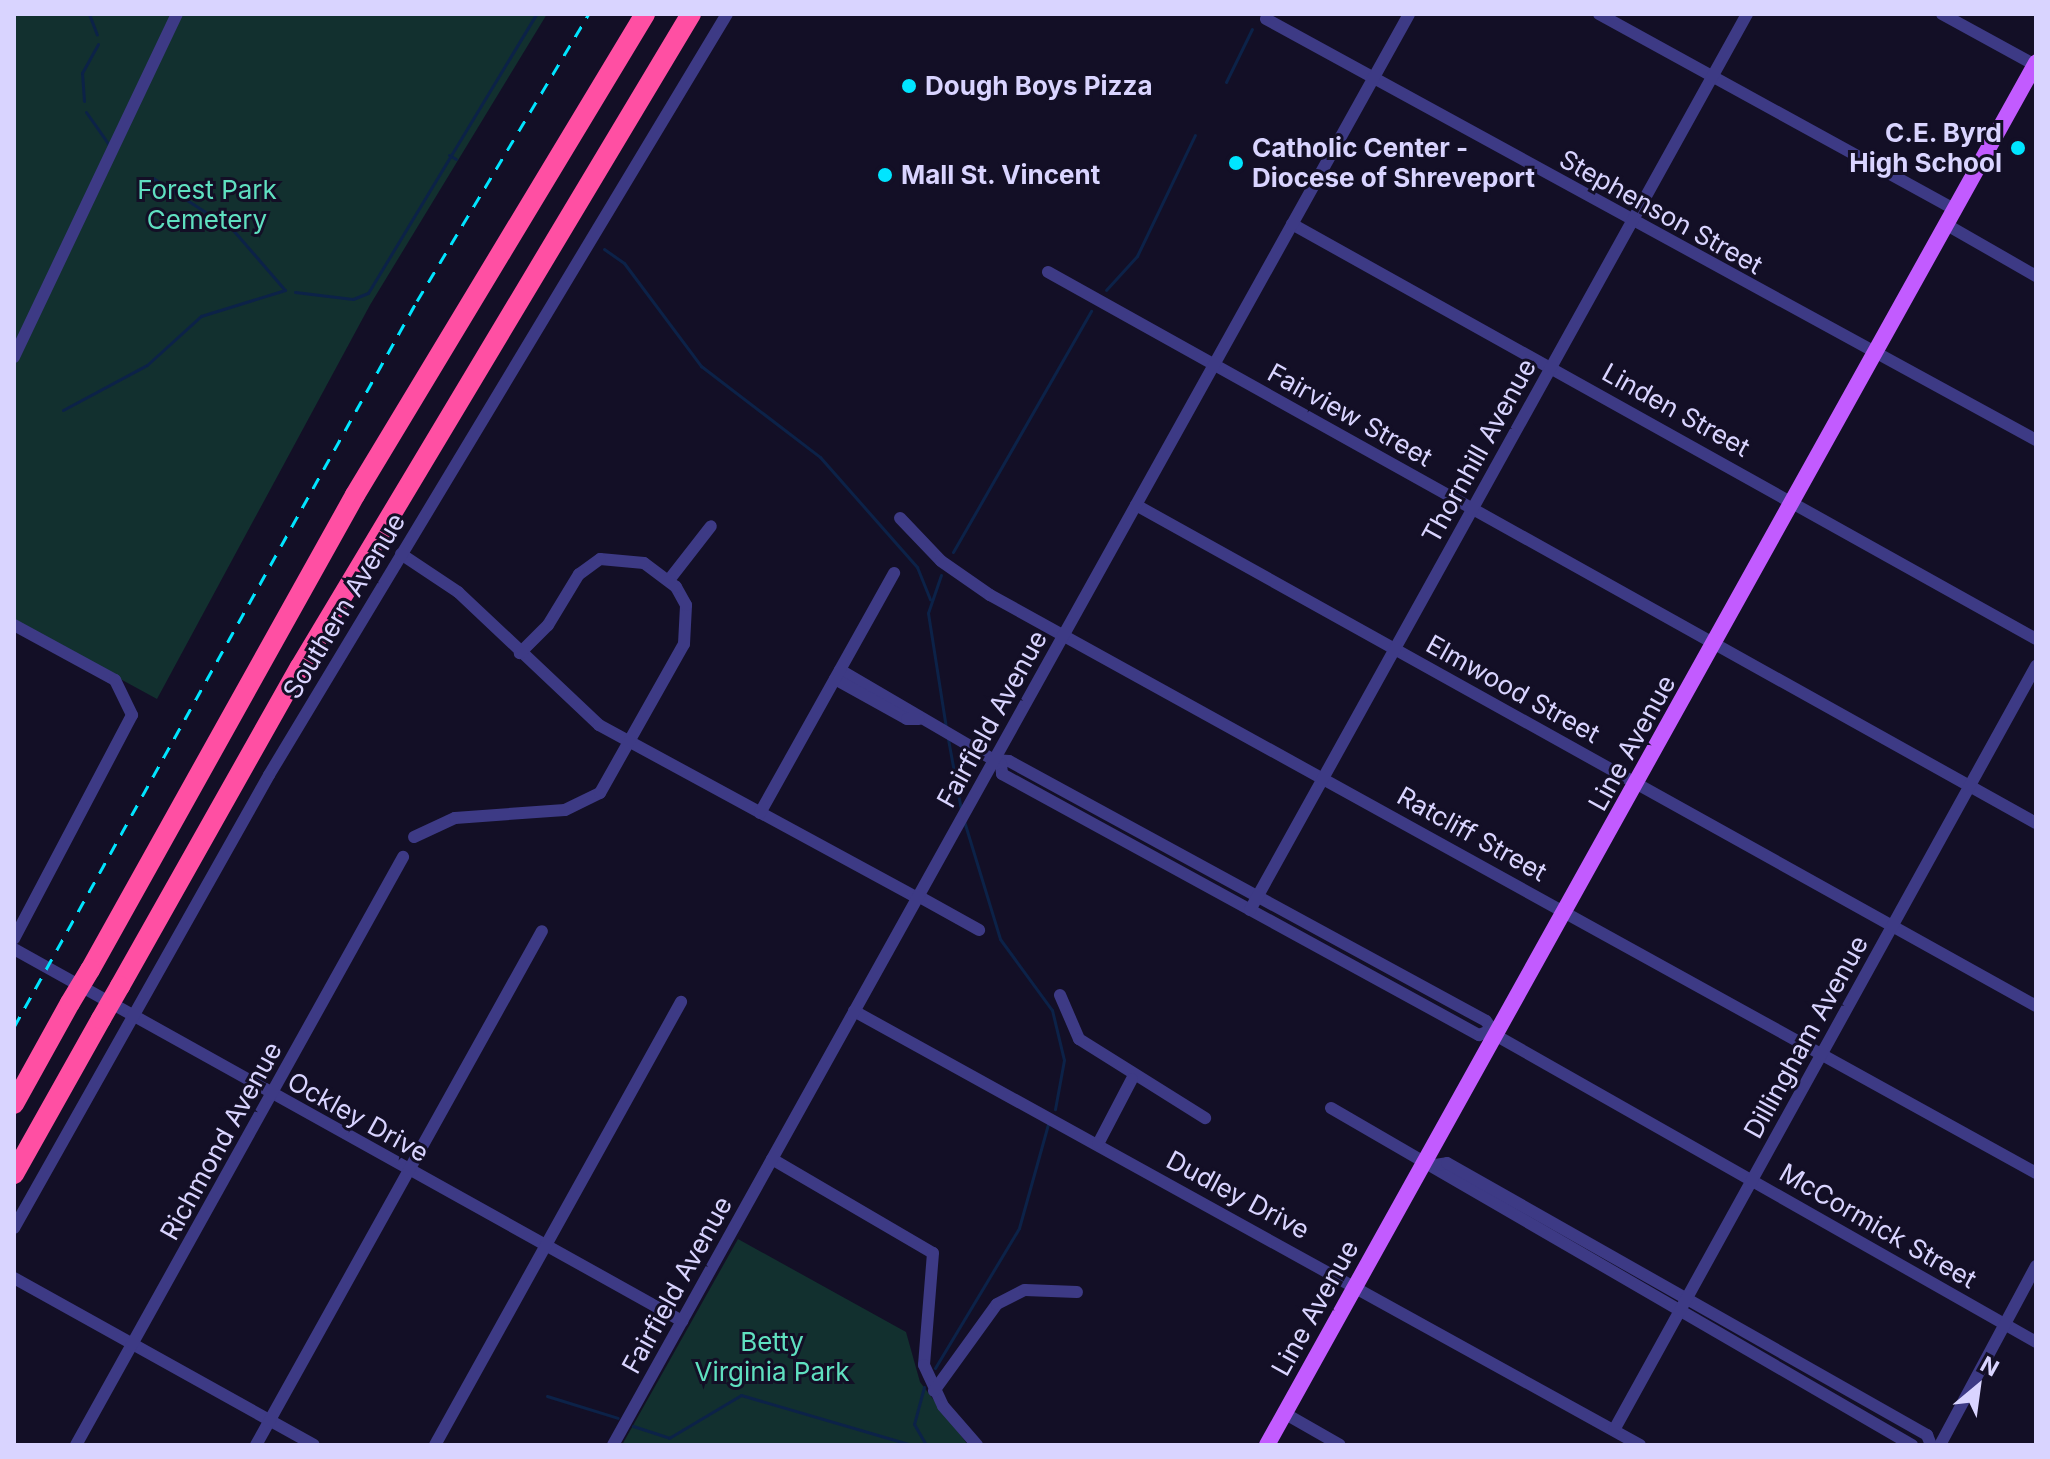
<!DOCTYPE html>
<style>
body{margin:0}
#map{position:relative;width:2050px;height:1459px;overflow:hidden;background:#130f26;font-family:Inter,sans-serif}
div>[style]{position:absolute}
.green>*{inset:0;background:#12302f}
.stream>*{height:3px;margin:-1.5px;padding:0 1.5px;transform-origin:1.5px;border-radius:1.5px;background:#0c2248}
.minor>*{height:12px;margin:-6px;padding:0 6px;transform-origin:6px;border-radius:6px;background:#3d3a85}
.major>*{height:16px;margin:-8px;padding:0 8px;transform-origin:8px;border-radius:8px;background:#c25bff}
.highway>*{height:20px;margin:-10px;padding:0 10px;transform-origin:10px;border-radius:10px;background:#ff4fa3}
.rail>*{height:3px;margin-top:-1.5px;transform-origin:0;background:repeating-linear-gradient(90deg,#00e5ff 0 12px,transparent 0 22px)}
.highway-bridge>*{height:20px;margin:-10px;padding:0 10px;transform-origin:10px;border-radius:10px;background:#ff4fa3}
.dots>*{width:22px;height:22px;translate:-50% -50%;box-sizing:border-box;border:4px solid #130f26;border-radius:50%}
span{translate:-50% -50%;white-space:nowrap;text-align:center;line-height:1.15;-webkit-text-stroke:6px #130f26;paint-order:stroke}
.poi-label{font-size:26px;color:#d9d4ff;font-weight:700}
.left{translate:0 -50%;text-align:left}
.right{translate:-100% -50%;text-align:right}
.park-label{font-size:26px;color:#5fe0c0}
.street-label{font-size:26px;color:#d9d4ff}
.frame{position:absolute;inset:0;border:16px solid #d9d4ff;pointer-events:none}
.north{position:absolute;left:1938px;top:1347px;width:80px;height:80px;-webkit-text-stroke:6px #130f26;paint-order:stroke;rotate:29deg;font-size:22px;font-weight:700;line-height:32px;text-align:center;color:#d9d4ff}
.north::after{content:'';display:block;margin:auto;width:28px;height:36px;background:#d9d4ff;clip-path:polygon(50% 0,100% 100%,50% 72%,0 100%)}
</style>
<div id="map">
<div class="green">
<div style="clip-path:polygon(14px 14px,547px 14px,370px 305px,157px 699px,14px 621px)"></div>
<div style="clip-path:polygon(738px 1239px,906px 1332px,920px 1382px,968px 1445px,622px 1445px)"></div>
</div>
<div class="stream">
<div style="left:89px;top:14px;width:22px;rotate:69deg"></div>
<div style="left:1226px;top:82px;width:59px;rotate:-63.9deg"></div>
<div style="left:84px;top:101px;width:28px;rotate:-94deg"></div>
<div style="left:82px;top:73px;width:33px;rotate:-61deg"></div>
<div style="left:86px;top:112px;width:39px;rotate:55deg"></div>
<div style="left:449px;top:155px;width:8px;rotate:30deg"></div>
<div style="left:153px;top:178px;width:95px;rotate:33deg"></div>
<div style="left:233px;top:230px;width:79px;rotate:49.1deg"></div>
<div style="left:604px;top:249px;width:24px;rotate:35deg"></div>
<div style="left:624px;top:263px;width:129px;rotate:53.2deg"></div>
<div style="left:701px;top:366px;width:150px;rotate:37.4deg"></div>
<div style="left:820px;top:457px;width:147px;rotate:48.6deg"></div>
<div style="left:917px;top:567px;width:35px;rotate:68deg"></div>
<div style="left:1106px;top:290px;width:46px;rotate:-47.6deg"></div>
<div style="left:1137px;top:256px;width:134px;rotate:-64.4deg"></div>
<div style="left:295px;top:292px;width:58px;rotate:6.9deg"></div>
<div style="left:353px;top:299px;width:16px;rotate:-22deg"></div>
<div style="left:368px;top:293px;width:326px;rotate:-58.9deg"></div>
<div style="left:63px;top:410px;width:95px;rotate:-28.2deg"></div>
<div style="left:147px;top:365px;width:73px;rotate:-42.2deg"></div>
<div style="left:201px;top:316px;width:88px;rotate:-17.2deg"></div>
<div style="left:953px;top:552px;width:278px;rotate:-60.2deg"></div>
<div style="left:941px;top:575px;width:40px;rotate:108.9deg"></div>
<div style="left:928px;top:613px;width:116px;rotate:81.1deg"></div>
<div style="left:948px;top:739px;width:72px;rotate:79.6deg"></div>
<div style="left:964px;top:821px;width:123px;rotate:73deg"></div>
<div style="left:1000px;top:939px;width:88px;rotate:53.8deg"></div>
<div style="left:1052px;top:1010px;width:51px;rotate:76.5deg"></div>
<div style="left:1064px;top:1060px;width:50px;rotate:100.4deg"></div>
<div style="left:935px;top:1368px;width:163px;rotate:-59deg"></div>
<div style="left:1019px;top:1228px;width:108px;rotate:-74.4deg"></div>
<div style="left:924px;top:1387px;width:38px;rotate:105deg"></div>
<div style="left:914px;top:1424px;width:24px;rotate:60deg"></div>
<div style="left:547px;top:1396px;width:74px;rotate:17.2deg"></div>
<div style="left:633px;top:1426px;width:38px;rotate:18deg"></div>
<div style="left:669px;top:1438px;width:84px;rotate:-30.8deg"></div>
<div style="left:741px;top:1395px;width:178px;rotate:16.3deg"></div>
</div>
<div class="minor">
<div style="left:1599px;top:14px;width:406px;rotate:28.8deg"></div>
<div style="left:1942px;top:14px;width:106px;rotate:28.7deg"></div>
<div style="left:1266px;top:19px;width:878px;rotate:28.67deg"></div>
<div style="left:1292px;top:224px;width:852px;rotate:29.15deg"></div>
<div style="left:1947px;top:225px;width:103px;rotate:29.8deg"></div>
<div style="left:1048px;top:272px;width:1131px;rotate:29.15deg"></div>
<div style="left:14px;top:357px;width:380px;rotate:-64.6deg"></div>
<div style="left:1136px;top:505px;width:1030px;rotate:29.1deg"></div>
<div style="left:900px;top:518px;width:59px;rotate:46.4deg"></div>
<div style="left:941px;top:561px;width:60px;rotate:34.8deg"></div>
<div style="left:990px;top:595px;width:1195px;rotate:28.92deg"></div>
<div style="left:401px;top:554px;width:69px;rotate:33.7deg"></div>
<div style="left:458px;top:592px;width:194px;rotate:43.3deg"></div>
<div style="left:599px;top:725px;width:362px;rotate:28.5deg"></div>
<div style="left:669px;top:580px;width:68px;rotate:-52.1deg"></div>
<div style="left:14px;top:625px;width:115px;rotate:28.6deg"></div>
<div style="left:115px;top:680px;width:39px;rotate:64deg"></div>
<div style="left:132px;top:715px;width:253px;rotate:117.8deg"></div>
<div style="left:840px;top:670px;width:178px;rotate:30.3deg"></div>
<div style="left:994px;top:760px;width:15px;rotate:4deg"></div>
<div style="left:1009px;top:761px;width:543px;rotate:28.59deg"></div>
<div style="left:1486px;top:1021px;width:19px;rotate:54deg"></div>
<div style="left:1497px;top:1036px;width:620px;rotate:29.58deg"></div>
<div style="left:835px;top:679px;width:82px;rotate:29.1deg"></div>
<div style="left:907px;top:719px;width:12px"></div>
<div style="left:1001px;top:764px;width:10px;rotate:84deg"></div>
<div style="left:1002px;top:774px;width:544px;rotate:28.69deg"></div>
<div style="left:1479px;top:1035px;width:11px;rotate:-22deg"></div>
<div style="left:760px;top:813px;width:275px;rotate:-60.8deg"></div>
<div style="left:414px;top:837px;width:45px;rotate:-24.9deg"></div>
<div style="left:455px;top:818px;width:110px;rotate:-4.2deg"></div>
<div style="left:565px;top:810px;width:39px;rotate:-26deg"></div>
<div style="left:600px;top:793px;width:171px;rotate:-60.6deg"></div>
<div style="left:684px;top:644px;width:39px;rotate:-87deg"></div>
<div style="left:686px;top:605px;width:21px;rotate:-119deg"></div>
<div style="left:676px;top:587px;width:40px;rotate:-143deg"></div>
<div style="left:644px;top:563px;width:44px;rotate:-174.8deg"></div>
<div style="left:600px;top:559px;width:26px;rotate:144deg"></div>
<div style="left:579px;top:574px;width:60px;rotate:121.3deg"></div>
<div style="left:548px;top:625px;width:40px;rotate:135deg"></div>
<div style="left:918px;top:896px;width:70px;rotate:29.1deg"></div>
<div style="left:1250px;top:910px;width:1025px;rotate:-60.98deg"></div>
<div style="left:14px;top:949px;width:765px;rotate:29.11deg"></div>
<div style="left:1060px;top:995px;width:48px;rotate:66.6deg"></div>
<div style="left:1079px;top:1039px;width:149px;rotate:32.1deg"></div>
<div style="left:854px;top:1011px;width:898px;rotate:28.91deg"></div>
<div style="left:1331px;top:1108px;width:672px;rotate:30.12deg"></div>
<div style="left:1098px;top:1144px;width:73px;rotate:-62.4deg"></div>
<div style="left:772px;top:1159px;width:186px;rotate:30.3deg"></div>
<div style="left:933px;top:1253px;width:112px;rotate:94.6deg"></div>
<div style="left:924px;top:1365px;width:45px;rotate:65.1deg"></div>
<div style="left:943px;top:1406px;width:52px;rotate:48.9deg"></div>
<div style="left:1435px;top:1165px;width:12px;rotate:-9deg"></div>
<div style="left:1447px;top:1163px;width:552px;rotate:29.54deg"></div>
<div style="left:1927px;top:1435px;width:11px;rotate:68deg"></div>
<div style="left:14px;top:1228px;width:520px;rotate:-60.62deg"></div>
<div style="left:269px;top:775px;width:888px;rotate:-58.96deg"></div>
<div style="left:14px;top:1278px;width:343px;rotate:29.1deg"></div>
<div style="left:934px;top:1391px;width:107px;rotate:-54.1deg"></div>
<div style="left:997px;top:1304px;width:31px;rotate:-27deg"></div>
<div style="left:1025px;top:1290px;width:52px;rotate:2.2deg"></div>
<div style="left:1284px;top:1413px;width:64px;rotate:29.7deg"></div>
<div style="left:1614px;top:1430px;width:873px;rotate:-61.09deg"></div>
<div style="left:76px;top:1445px;width:673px;rotate:-60.92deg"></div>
<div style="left:256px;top:1445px;width:588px;rotate:-60.91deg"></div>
<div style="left:435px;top:1445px;width:507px;rotate:-60.96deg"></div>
<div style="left:613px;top:1445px;width:1637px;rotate:-60.91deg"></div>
<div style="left:1940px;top:1445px;width:203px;rotate:-61.8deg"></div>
</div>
<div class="major">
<div style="left:1267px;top:1445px;width:1582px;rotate:-60.91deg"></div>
</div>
<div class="highway">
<div style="left:90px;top:970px;width:544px;rotate:-60.84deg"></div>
<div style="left:355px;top:495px;width:562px;rotate:-58.91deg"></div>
<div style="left:120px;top:986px;width:366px;rotate:-60.6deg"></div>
<div style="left:300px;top:667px;width:761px;rotate:-59.09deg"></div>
<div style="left:14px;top:1104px;width:115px;rotate:-61deg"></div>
<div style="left:14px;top:1174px;width:178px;rotate:-60.7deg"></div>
</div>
<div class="rail">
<div style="left:14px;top:1027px;width:830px;rotate:-60.97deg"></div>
<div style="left:417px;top:301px;width:335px;rotate:-59.1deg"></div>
</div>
<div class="highway-bridge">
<div style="left:70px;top:1003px;width:39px;rotate:-59deg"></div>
<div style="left:101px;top:1019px;width:38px;rotate:-60deg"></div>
</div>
<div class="dots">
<div style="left:909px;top:86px;background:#00e5ff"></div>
<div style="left:2018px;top:148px;background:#00e5ff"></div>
<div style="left:1236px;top:163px;background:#00e5ff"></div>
<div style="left:885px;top:175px;background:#00e5ff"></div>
</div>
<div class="poi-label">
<span class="left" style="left:925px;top:86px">Dough Boys Pizza</span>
<span class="right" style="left:2002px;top:148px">C.E. Byrd<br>High School</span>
<span class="left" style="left:1252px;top:163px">Catholic Center -<br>Diocese of Shreveport</span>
<span class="left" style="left:901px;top:175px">Mall St. Vincent</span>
</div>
<div class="park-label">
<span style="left:207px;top:205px">Forest Park<br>Cemetery</span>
<span style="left:772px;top:1357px">Betty<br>Virginia Park</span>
</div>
<div class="street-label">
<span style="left:1661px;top:212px;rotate:29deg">Stephenson Street</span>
<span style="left:1676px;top:410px;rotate:29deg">Linden Street</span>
<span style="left:1350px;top:415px;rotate:29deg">Fairview Street</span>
<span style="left:1479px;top:451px;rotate:-61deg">Thornhill Avenue</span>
<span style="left:344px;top:606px;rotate:-59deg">Southern Avenue</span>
<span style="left:1513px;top:689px;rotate:29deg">Elmwood Street</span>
<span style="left:992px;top:719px;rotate:-61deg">Fairfield Avenue</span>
<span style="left:1632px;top:743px;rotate:-61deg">Line Avenue</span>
<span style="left:1472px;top:834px;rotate:29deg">Ratcliff Street</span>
<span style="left:1806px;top:1037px;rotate:-61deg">Dillingham Avenue</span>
<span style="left:358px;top:1117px;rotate:29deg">Ockley Drive</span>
<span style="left:221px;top:1141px;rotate:-61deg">Richmond Avenue</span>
<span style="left:1238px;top:1195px;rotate:28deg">Dudley Drive</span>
<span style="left:1878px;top:1226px;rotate:30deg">McCormick Street</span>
<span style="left:677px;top:1285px;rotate:-61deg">Fairfield Avenue</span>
<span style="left:1315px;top:1308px;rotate:-61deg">Line Avenue</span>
</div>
<div class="frame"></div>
<div class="north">N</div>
</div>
